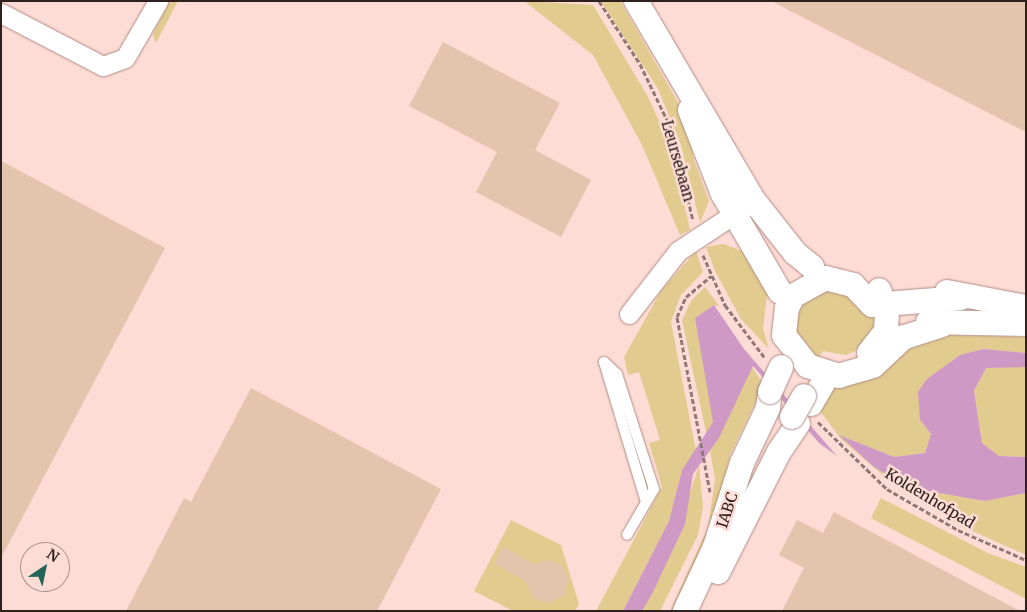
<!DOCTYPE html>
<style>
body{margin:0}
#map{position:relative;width:1027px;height:612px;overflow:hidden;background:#fedcd6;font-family:Merriweather,serif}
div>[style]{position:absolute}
.green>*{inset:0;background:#e2cb8f}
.water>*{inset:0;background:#ce99c5}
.building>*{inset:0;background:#e3c4ac}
.path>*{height:3px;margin-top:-1.5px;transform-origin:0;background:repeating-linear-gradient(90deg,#907874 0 5px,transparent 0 7.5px)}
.roads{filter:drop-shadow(0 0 1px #b18b84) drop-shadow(0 0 1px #b18b84)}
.service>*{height:10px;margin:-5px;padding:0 5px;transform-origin:5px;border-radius:5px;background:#fff}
.minor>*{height:19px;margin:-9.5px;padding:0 9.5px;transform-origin:9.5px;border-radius:9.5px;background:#fff}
.tertiary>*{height:24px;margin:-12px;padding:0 12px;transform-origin:12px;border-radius:12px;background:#fff}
.bridges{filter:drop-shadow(0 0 1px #b18b84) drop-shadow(0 0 1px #b18b84)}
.tertiary-bridge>*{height:24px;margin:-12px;padding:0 12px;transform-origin:12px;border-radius:12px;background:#fff}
span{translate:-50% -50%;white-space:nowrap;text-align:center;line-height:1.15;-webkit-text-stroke:5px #fedcd6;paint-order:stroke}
.street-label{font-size:15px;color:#2e201d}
.frame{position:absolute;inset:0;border:2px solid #2e201d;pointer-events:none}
.north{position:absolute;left:20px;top:542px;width:50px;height:50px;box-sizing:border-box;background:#fedcd6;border:1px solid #ab918c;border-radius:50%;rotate:34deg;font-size:14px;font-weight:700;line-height:20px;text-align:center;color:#2e201d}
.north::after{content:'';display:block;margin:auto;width:18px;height:22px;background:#226659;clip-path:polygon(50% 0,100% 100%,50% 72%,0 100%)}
</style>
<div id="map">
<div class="green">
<div style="clip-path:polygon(169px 1px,178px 1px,156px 43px,153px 34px)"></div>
<div style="clip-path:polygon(524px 1px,593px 5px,647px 95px,672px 149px,690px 230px,680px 235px,642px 145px,593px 55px)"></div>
<div style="clip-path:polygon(601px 1px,620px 1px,684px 113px,694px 160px,709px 201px,700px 223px,681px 145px,658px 89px)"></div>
<div style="clip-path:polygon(723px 244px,745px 252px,768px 288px,763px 328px,769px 349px,741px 319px,715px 271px,706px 247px)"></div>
<div style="clip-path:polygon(696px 251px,703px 272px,681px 295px,671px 322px,696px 451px,682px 470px,669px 521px,623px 611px,596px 611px,662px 487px,649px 443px,660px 440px,639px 372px,628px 375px,624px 357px,661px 291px)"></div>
<div style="clip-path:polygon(828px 285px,881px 311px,868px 346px,846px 355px,823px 351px,816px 362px,801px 350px,791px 315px,794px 308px)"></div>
<div style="clip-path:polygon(705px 287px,720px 307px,714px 305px,695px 318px,714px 418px,707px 437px,682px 320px,691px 301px)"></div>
<div style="clip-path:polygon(944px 335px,1026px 337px,1026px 353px,983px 349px,960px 355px,949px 364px,920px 420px,931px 434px,925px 453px,894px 457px,841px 436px,910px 488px,985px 501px,1026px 493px,1026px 555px,961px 526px,887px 479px,841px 439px,817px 407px,829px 389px,902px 349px)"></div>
<div style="clip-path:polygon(994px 365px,1026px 367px,1026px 457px,999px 456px,982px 443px,974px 391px,986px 368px)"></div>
<div style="clip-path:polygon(752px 367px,764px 385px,730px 455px,709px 544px,678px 611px,670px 611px,708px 527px,715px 479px,710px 451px)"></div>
<div style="clip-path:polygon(699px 466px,703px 507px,698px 535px,660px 611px,642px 611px,665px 562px)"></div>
<div style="clip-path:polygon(881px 498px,988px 553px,1026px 567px,1026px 599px,871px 518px)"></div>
<div style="clip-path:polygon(511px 520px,561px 545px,579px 604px,575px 611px,513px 611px,474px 591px)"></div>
</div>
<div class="water">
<div style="clip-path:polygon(714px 305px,744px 349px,837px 456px,819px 443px,753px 366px,719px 438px,693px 474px,685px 524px,652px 594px,642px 611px,623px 611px,669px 521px,682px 470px,713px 422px,695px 318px)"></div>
<div style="clip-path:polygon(983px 349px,1026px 353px,1026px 367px,986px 368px,974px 391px,982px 443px,999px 456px,1026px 457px,1026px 493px,985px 501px,910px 488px,874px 467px,839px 435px,894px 457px,925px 453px,931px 434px,920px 420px,918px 392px,927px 379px,960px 355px)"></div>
</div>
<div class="building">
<div style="clip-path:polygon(771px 1px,1026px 1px,1026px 132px)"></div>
<div style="clip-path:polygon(443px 42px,560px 103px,535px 150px,591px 180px,561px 237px,476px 192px,497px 152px,409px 106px)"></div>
<div style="clip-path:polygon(1px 161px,165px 248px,1px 558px)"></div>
<div style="clip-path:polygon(251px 388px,441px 489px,377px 611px,126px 611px,184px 498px,191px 502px)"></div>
<div style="clip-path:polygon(834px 512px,1020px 611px,782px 611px,804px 568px,779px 555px,797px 520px,823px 533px)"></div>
<div style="clip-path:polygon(503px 547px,534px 564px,550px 560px,561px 565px,568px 578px,565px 594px,550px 603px,534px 599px,524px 580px,494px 564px)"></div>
</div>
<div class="path">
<div style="left:599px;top:1px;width:75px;rotate:56.9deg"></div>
<div style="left:640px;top:64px;width:69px;rotate:64.2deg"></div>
<div style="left:670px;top:126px;width:97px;rotate:76.3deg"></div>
<div style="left:703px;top:255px;width:55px;rotate:66.3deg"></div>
<div style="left:725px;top:305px;width:66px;rotate:53deg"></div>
<div style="left:818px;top:422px;width:96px;rotate:44.2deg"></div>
<div style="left:887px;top:489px;width:82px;rotate:30deg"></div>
<div style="left:958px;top:530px;width:74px;rotate:23.8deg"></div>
<div style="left:710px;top:492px;width:178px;rotate:-100.7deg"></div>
<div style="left:677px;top:317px;width:22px;rotate:-66deg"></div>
<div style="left:686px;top:297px;width:33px;rotate:-40deg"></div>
</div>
<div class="roads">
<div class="service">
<div style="left:604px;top:362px;width:18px;rotate:43deg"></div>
<div style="left:617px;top:374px;width:121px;rotate:72.2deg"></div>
<div style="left:654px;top:489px;width:53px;rotate:120.4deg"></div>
<div style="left:604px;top:362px;width:146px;rotate:73.3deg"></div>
</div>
<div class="minor">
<div style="left:1px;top:13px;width:115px;rotate:27.5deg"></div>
<div style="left:103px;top:66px;width:23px;rotate:-20deg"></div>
<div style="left:125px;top:58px;width:66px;rotate:-59.9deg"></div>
<div style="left:629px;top:314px;width:80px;rotate:-52.1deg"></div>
<div style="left:678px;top:251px;width:82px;rotate:-33.5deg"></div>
</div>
<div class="tertiary">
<div style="left:636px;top:1px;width:232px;rotate:59.5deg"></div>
<div style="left:754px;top:201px;width:66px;rotate:51.7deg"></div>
<div style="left:795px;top:253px;width:22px;rotate:39deg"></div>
<div style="left:690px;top:110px;width:90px;rotate:68.6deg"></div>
<div style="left:723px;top:194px;width:113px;rotate:59.8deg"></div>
<div style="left:947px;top:292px;width:80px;rotate:10.8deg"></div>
<div style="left:928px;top:322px;width:98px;rotate:1.2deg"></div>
<div style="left:942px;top:325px;width:40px;rotate:162deg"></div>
<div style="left:904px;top:337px;width:42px;rotate:136.9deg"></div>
<div style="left:873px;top:366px;width:35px;rotate:164deg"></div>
<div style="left:839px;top:376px;width:33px;rotate:-162deg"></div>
<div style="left:808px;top:366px;width:39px;rotate:-128deg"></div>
<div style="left:784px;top:335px;width:27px;rotate:-84deg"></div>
<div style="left:787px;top:308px;width:13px;rotate:-63deg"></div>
<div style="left:793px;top:296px;width:37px;rotate:-29deg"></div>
<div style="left:825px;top:278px;width:29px;rotate:14deg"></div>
<div style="left:853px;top:285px;width:28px;rotate:46deg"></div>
<div style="left:872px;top:305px;width:89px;rotate:-4.5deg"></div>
<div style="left:869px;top:353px;width:28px;rotate:-52deg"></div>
<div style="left:886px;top:331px;width:19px;rotate:-87deg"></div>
<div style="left:887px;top:312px;width:23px;rotate:-110deg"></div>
<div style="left:811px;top:404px;width:34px;rotate:-60deg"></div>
<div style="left:718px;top:572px;width:135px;rotate:-63.1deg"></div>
<div style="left:779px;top:452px;width:34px;rotate:-56deg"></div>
<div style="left:685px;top:611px;width:71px;rotate:-64.9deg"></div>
<div style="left:715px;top:547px;width:88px;rotate:-72.2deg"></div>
<div style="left:742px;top:463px;width:61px;rotate:-64.7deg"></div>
<div style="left:768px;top:408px;width:16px;rotate:-83deg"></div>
</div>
</div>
<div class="bridges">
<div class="tertiary-bridge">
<div style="left:770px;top:392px;width:27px;rotate:-66deg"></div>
<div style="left:792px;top:417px;width:24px;rotate:-60deg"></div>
</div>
</div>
<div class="street-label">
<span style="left:678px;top:161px;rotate:74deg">Leursebaan</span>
<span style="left:930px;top:498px;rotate:31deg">Koldenhofpad</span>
<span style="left:727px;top:510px;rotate:-72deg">IABC</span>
</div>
<div class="frame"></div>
<div class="north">N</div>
</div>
